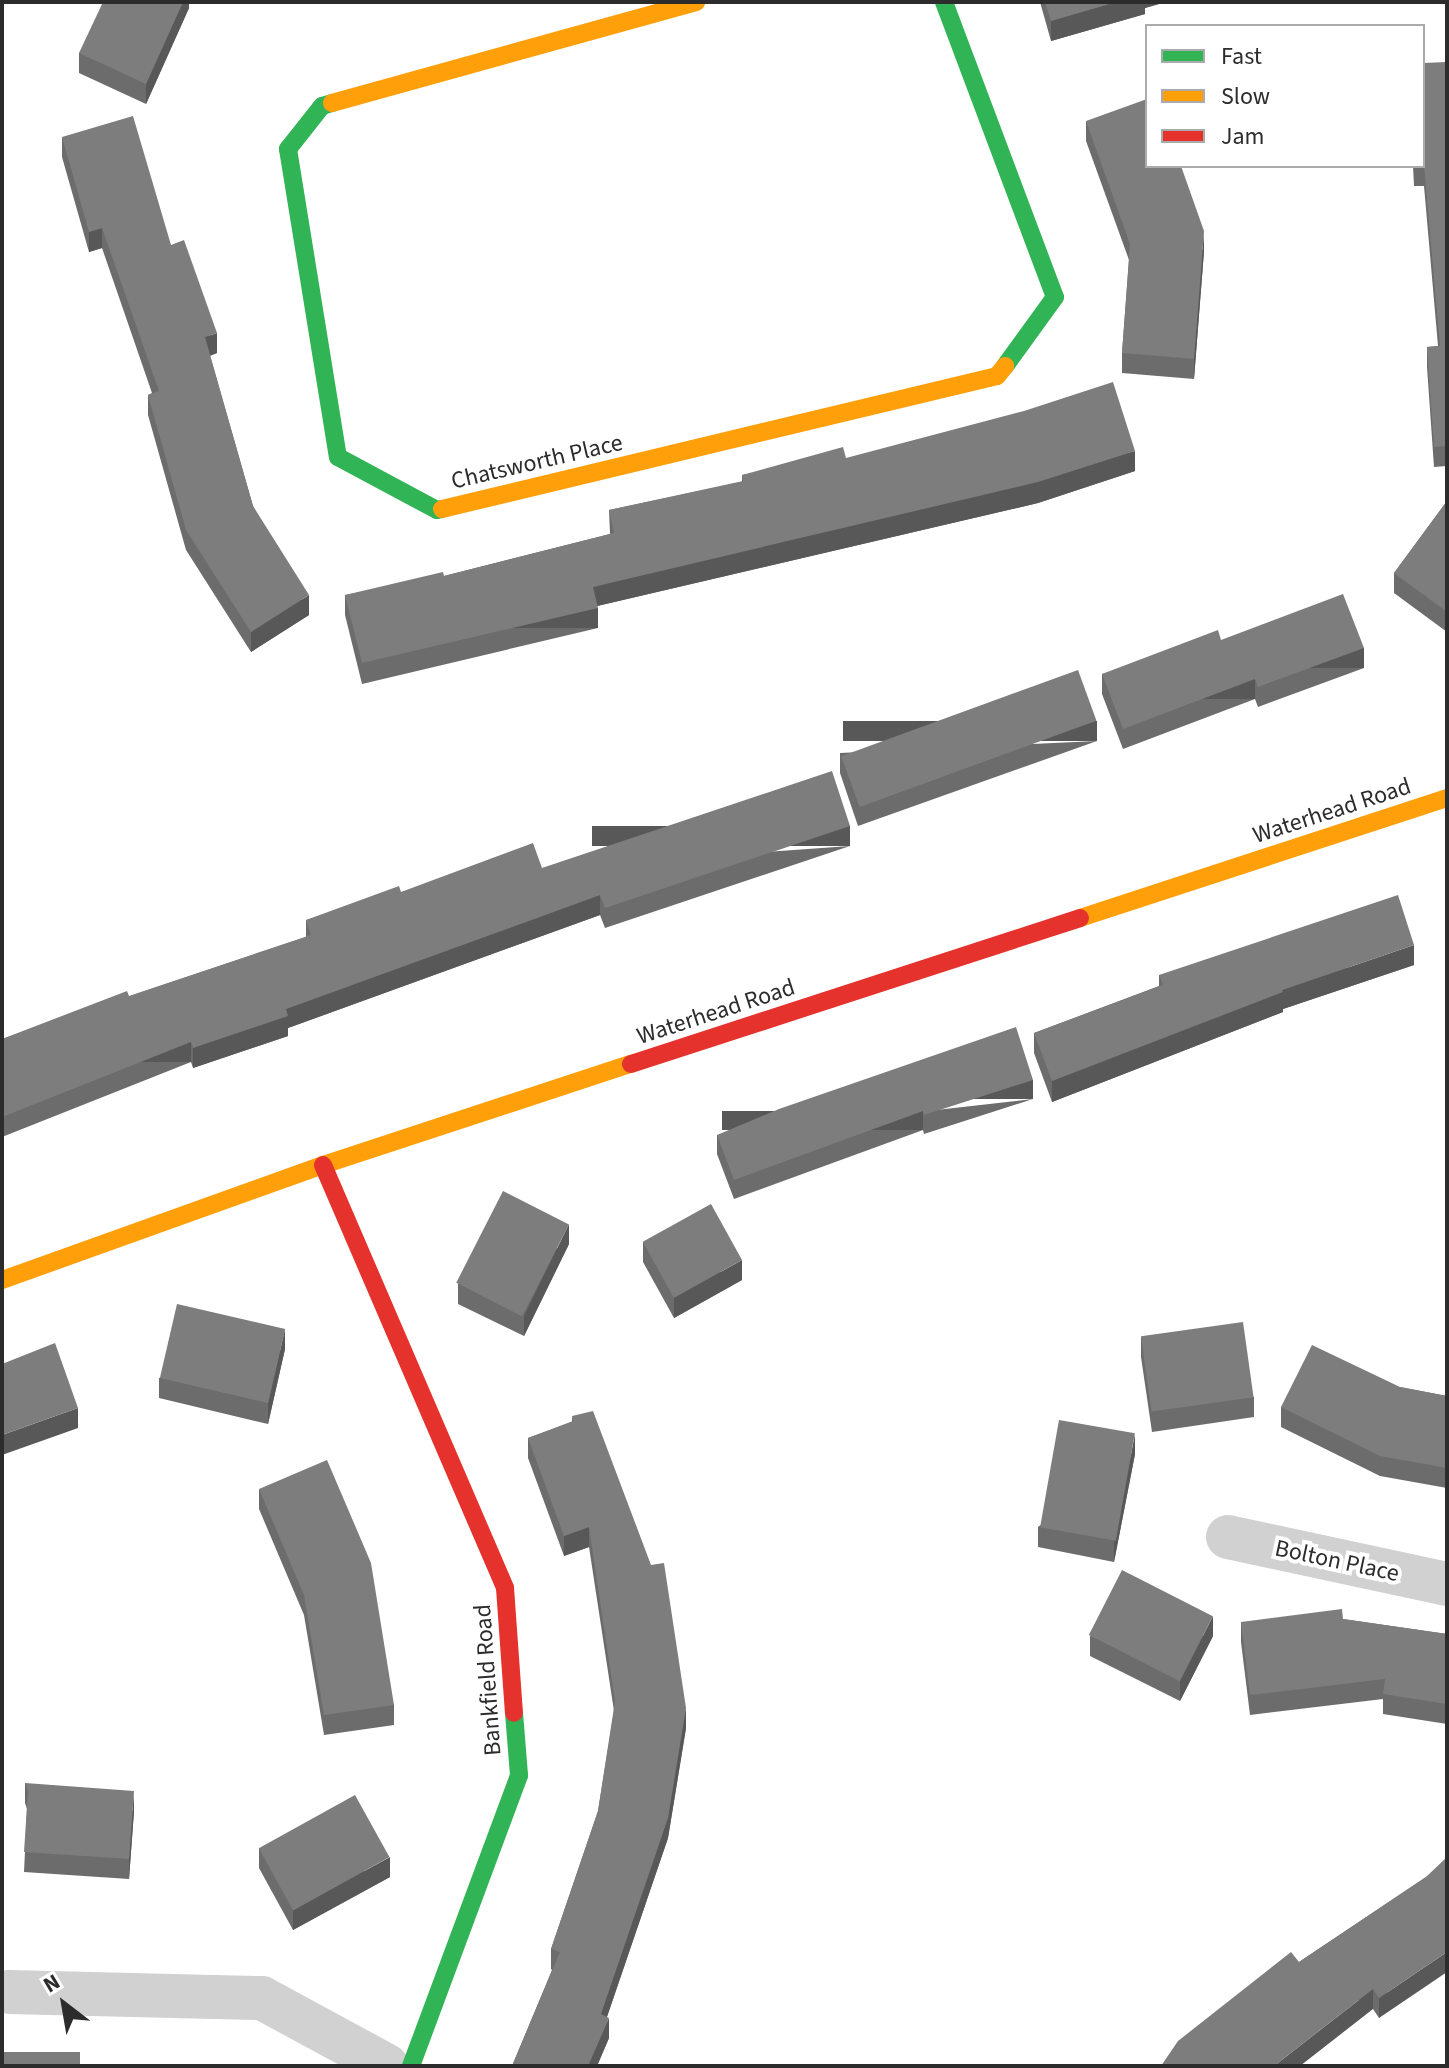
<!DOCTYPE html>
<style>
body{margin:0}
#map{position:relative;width:1449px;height:2068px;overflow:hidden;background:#fff;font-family:"Source Sans 3",sans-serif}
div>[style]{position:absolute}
.street>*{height:44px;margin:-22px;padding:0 22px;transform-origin:22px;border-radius:22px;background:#d1d1d1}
.fast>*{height:18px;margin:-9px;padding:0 9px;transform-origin:9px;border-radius:9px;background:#30b455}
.slow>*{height:18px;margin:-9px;padding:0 9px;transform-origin:9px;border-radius:9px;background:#ff9f0a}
.jam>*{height:18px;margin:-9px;padding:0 9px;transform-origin:9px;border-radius:9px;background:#e5322d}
.wall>*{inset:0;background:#6c6c6c}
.shaded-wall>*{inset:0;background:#585858;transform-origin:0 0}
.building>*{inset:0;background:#7d7d7d;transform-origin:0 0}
span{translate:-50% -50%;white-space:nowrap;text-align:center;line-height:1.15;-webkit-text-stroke:8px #fff;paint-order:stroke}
.street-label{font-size:24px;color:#2c2c2c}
.frame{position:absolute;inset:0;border:4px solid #2c2c2c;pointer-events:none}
.legend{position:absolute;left:1145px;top:24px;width:280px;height:144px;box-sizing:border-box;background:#fff;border:2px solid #ababab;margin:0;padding:10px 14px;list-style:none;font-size:24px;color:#2c2c2c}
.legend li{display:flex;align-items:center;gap:16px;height:40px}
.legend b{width:40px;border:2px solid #ababab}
.north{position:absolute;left:24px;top:1964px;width:80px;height:80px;-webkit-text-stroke:6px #fff;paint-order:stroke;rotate:329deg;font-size:22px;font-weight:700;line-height:32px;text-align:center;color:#2c2c2c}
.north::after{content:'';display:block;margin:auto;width:28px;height:36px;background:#2c2c2c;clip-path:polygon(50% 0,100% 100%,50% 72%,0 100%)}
</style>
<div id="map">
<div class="street">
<div style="left:1228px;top:1537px;width:224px;rotate:12.1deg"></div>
<div style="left:9px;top:1992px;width:253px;rotate:1.4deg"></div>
<div style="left:262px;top:1998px;width:142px;rotate:28.5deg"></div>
</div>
<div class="fast">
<div style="left:944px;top:2px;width:315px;rotate:69.4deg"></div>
<div style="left:1055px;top:297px;width:85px;rotate:125.9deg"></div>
<div style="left:332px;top:103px;width:10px;rotate:163deg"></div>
<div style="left:322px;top:106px;width:55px;rotate:128.3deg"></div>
<div style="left:288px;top:149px;width:312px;rotate:80.8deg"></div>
<div style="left:338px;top:457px;width:112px;rotate:28.2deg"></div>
<div style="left:437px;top:510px;width:5px;rotate:-11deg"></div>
<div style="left:411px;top:2066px;width:310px;rotate:-69.6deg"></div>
<div style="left:519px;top:1775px;width:62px;rotate:-94.6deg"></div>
</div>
<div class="slow">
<div style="left:332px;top:103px;width:378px;rotate:-15.5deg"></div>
<div style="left:442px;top:509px;width:571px;rotate:-13.48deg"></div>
<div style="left:997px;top:376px;width:13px;rotate:-51deg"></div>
<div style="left:1080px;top:918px;width:386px;rotate:-18.1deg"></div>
<div style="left:2px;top:1280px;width:341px;rotate:-19.7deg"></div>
<div style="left:323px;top:1165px;width:324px;rotate:-18.2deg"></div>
</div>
<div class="jam">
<div style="left:631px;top:1064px;width:472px;rotate:-18deg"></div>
<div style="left:323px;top:1165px;width:460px;rotate:66.7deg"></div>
<div style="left:505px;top:1588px;width:125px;rotate:85.9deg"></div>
</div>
<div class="wall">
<div style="clip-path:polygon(183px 2px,189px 2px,189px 8px,146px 104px,79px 73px,79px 53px)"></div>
<div style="clip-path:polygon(1040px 2px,1166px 2px,1145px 8px,1145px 14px,1051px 41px)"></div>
<div style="clip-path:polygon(1447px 62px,1447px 466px,1434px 467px,1427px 367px,1427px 347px,1438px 346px,1424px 186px,1414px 186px,1413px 166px,1423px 166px)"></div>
<div style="clip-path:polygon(1086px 121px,1204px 251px,1194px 379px,1122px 373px,1122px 353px,1129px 260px,1086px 141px)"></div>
<div style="clip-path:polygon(62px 137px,171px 245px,217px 353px,210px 356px,253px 506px,309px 615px,251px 652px,186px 550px,148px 415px,148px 395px,152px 393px,102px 248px,89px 252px,62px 157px)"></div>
<div style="clip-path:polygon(846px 458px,1135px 471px,1038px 503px,597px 606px,598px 628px,362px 684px,345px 615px,345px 595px,444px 576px,610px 534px,609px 510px,742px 482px,742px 475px)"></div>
<div style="clip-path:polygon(1447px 501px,1447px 632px,1394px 593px,1394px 573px)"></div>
<div style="clip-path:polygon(1221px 640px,1364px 668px,1258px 707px,1255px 699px,1123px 749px,1102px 694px,1102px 674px)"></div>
<div style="clip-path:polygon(1097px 741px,858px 826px,840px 773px,840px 753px)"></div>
<div style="clip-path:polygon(850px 846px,605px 928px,600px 915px,288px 1028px,288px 1036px,193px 1068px,191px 1062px,2px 1137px,2px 1039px,306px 937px,306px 920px,401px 892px,542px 868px)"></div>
<div style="clip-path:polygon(1414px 965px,1283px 1009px,1283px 1012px,1052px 1102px,1034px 1053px,1034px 1033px,1159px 986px,1159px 975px)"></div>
<div style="clip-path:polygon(1033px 1099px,924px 1134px,923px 1130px,734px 1199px,717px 1154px,717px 1135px)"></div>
<div style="clip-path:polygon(643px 1242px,742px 1280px,674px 1318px,643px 1262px)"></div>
<div style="clip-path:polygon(569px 1244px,524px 1336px,458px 1304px,458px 1284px)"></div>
<div style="clip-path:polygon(1141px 1337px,1254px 1397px,1254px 1417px,1152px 1432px,1141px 1357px)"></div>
<div style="clip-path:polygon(285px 1349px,268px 1424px,159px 1398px,159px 1378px)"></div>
<div style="clip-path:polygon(1400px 1387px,1447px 1396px,1447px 1488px,1380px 1476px,1281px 1427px,1281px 1407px)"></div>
<div style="clip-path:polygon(572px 1416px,686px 1728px,668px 1838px,607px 2017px,609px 2038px,597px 2066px,512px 2066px,552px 1970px,551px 1969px,551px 1949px,598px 1811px,614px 1711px,589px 1547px,564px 1556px,528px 1458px,528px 1438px,572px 1422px)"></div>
<div style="clip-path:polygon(1135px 1454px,1114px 1562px,1038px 1547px,1038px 1527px)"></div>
<div style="clip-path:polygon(259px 1489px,394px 1705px,394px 1725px,324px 1735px,304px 1615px,259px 1509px)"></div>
<div style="clip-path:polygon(1343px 1619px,1447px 1634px,1447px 1724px,1383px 1714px,1383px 1699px,1250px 1715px,1241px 1642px,1241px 1622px)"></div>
<div style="clip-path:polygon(1090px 1636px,1213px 1636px,1180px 1701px,1090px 1656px)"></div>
<div style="clip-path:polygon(25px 1783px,134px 1811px,129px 1879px,24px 1872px,27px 1809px,25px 1803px)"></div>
<div style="clip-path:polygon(259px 1848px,390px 1877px,293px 1930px,259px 1868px)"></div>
<div style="clip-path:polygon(1426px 1877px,1379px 2018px,1373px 2009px,1299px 1962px)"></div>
</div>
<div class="shaded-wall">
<div style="clip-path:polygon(183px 2px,189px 2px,189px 8px,146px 104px,146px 84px)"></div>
<div style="clip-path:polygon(1116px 2px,1166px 2px,1145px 8px,1145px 14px,1051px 41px,1051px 21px)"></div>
<div style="clip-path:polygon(102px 228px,102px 248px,89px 252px,89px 232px)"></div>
<div style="clip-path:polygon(1204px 231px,1204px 251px,1194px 379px,1194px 359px)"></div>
<div style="clip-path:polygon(217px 333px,217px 353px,205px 357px,205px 337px)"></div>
<div style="clip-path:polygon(1135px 451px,1135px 471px,1038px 503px,593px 607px,593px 587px)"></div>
<div style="clip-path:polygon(309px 595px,309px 615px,251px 652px,251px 632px)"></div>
<div style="left:598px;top:608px;width:20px;height:242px;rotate:90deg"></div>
<div style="left:1364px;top:648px;width:20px;height:113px;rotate:90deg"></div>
<div style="left:1255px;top:679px;width:20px;height:141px;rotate:90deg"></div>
<div style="left:1097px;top:721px;width:20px;height:254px;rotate:90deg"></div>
<div style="left:850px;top:826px;width:20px;height:258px;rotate:90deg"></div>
<div style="clip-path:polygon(600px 895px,600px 915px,288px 1028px,288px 1036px,193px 1068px,193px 1048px,286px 1009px)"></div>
<div style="clip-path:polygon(1414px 945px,1414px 965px,1283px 1009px,1283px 1012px,1052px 1102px,1052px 1081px,1282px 990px)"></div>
<div style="left:191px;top:1042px;width:20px;height:203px;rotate:90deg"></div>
<div style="left:1033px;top:1080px;width:19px;height:114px;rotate:90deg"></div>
<div style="left:923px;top:1111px;width:19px;height:201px;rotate:90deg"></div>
<div style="clip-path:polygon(569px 1224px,569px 1244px,524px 1336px,524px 1316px)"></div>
<div style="clip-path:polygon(742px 1260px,742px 1280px,674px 1318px,674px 1298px)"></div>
<div style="clip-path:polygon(285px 1329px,285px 1349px,268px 1424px,268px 1404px)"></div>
<div style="clip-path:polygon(78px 1408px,78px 1428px,2px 1455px,2px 1435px)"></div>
<div style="clip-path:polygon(1135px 1434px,1135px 1454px,1114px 1562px,1114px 1542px)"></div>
<div style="clip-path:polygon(589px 1527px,589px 1547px,564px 1556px,564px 1536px)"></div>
<div style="clip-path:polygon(1213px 1616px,1213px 1636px,1180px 1701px,1180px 1681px)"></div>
<div style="clip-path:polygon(686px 1708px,686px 1728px,668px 1838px,601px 2034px,601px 2014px)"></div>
<div style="clip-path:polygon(134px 1791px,134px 1811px,129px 1879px,129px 1859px)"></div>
<div style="clip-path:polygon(390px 1857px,390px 1877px,293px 1930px,293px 1910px)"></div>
<div style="clip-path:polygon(1447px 1952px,1447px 1972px,1379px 2018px,1379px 1998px)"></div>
<div style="clip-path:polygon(1373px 1989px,1373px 2009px,1300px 2066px,1274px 2066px)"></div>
<div style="clip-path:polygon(609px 2018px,609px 2038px,597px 2066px,588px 2066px)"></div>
</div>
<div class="building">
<div style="clip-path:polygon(103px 2px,183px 2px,146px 84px,79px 53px)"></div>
<div style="clip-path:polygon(1045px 2px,1116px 2px,1051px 21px)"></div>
<div style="clip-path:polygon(1447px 62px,1447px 446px,1434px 447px,1427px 347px,1440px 346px,1424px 165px,1423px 166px,1423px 63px)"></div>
<div style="clip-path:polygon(1147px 99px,1147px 166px,1181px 166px,1204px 231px,1194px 359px,1122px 353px,1130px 244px,1086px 121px)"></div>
<div style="clip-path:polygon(133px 116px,171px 245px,184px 240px,217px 333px,205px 337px,253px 506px,309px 595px,251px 632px,186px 530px,148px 395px,159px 391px,102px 228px,89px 232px,62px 137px)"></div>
<div style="clip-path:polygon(1113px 382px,1135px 451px,1038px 482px,593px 587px,598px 608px,362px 663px,345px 595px,443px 572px,444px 576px,614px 533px,609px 510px,743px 481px,742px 475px,843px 447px,846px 458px,1024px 411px)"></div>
<div style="clip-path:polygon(1447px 501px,1447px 612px,1394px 573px)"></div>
<div style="clip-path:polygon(1343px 594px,1364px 648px,1258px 687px,1255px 679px,1123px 729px,1102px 674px,1218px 630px,1221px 640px)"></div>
<div style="left:1078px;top:670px;width:54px;height:252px;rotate:70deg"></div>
<div style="clip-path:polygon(832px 771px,850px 826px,605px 908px,600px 895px,286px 1009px,288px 1016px,193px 1048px,191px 1042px,2px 1117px,2px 1039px,127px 991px,129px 996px,311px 935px,306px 920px,399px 886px,401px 892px,533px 843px,542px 868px)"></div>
<div style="clip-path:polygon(1398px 895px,1414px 945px,1282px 990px,1283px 992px,1052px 1081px,1034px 1033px,1163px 985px,1159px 975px)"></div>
<div style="clip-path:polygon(1016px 1027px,1033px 1080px,924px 1115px,923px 1111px,734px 1180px,717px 1135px,779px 1109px)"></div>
<div style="left:503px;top:1191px;width:74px;height:103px;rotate:27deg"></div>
<div style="left:711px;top:1204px;width:64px;height:78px;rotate:61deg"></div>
<div style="left:177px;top:1304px;width:111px;height:76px;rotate:13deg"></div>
<div style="left:1243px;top:1322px;width:76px;height:103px;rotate:82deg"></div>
<div style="clip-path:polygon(55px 1343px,78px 1408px,2px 1435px,2px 1364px)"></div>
<div style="clip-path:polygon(1312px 1345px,1400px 1387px,1447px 1396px,1447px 1468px,1380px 1456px,1281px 1407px)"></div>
<div style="clip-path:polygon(593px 1411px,651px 1565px,664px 1563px,686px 1708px,668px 1818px,601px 2014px,609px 2018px,588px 2066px,512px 2066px,560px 1952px,551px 1949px,598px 1811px,615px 1701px,589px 1527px,564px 1536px,528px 1438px,573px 1421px,572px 1416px)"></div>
<div style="left:1059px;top:1420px;width:77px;height:109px;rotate:10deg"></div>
<div style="clip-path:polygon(327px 1460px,371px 1563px,394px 1705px,324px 1715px,304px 1595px,259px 1489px)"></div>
<div style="left:1122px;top:1570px;width:102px;height:73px;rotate:27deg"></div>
<div style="clip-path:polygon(1342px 1609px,1343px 1619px,1447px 1634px,1447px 1704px,1383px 1694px,1385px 1679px,1250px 1695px,1241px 1622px)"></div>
<div style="clip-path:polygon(25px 1783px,134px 1791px,129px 1859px,24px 1852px,28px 1791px)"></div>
<div style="left:355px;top:1795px;width:71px;height:110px;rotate:61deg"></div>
<div style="clip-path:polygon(1447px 1857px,1447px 1952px,1379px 1998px,1373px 1989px,1274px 2066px,1161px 2066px,1178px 2041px,1291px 1952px,1299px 1962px,1426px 1877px)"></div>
<div style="left:80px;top:2052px;width:14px;height:78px;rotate:90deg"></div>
</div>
<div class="street-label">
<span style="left:537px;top:462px;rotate:-13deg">Chatsworth Place</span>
<span style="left:1332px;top:811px;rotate:-18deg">Waterhead Road</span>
<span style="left:716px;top:1012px;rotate:-18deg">Waterhead Road</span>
<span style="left:1337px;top:1561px;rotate:12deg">Bolton Place</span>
<span style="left:488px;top:1680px;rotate:-94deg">Bankfield Road</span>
</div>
<div class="frame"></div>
<ul class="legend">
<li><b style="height:10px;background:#30b455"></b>Fast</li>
<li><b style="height:10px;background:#ff9f0a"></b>Slow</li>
<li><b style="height:10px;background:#e5322d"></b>Jam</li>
</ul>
<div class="north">N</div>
</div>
